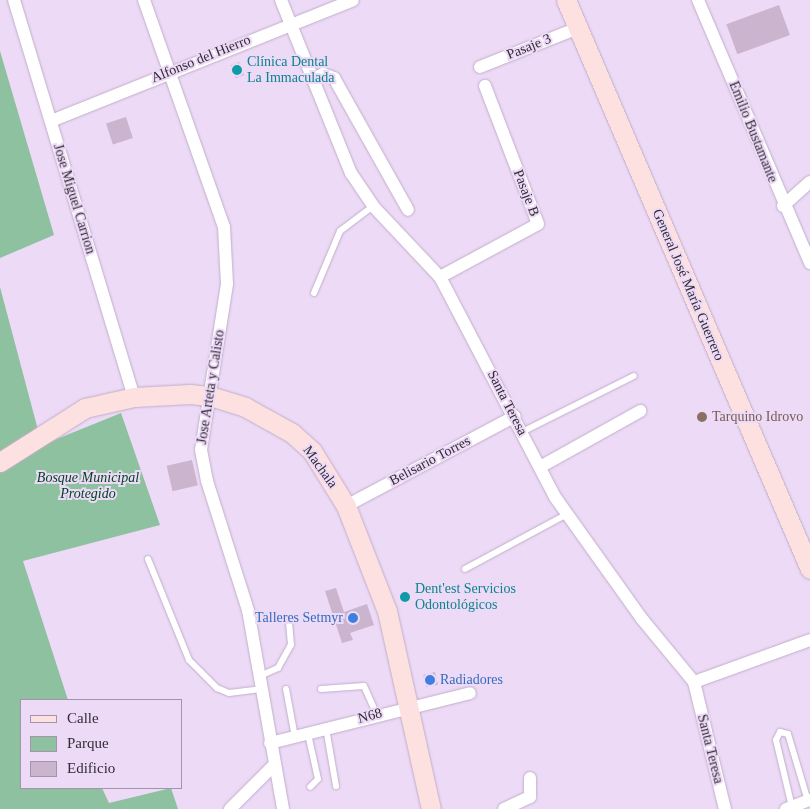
<!DOCTYPE html>
<meta charset="utf-8">
<style>
body{margin:0}
#map{position:relative;width:810px;height:809px;overflow:hidden;background:#eddaf6;font-family:"Times New Roman",serif}
div>[style]{position:absolute}
.green>*{inset:0;background:#8dc19f}
.building>*{inset:0;background:#cbb4cd;transform-origin:0 0}
.roads{filter:drop-shadow(0 0 1px #c0aec9) drop-shadow(0 0 1px #c0aec9)}
.lane>*{height:6px;margin:-3px;padding:0 3px;transform-origin:3px;border-radius:3px;background:#fff}
.street>*{height:12px;margin:-6px;padding:0 6px;transform-origin:6px;border-radius:6px;background:#fff}
.secondary>*{height:19px;margin:-9.5px;padding:0 9.5px;transform-origin:9.5px;border-radius:9.5px;background:#fde0e0}
.dots>*{width:14px;height:14px;translate:-50% -50%;box-sizing:border-box;border:2px solid #eddaf6;border-radius:50%}
span{translate:-50% -50%;white-space:nowrap;text-align:center;line-height:1.15;-webkit-text-stroke:4px #eddaf6;paint-order:stroke}
.street-label{font-size:14px;color:#322b36}
.culture-label{font-size:14px;color:#0d838f}
.left{translate:0 -50%;text-align:left}
.education-label{font-size:14px;color:#785e54}
.park-label{font-size:14px;color:#004324;font-style:italic}
.shop-label{font-size:14px;color:#366cbe}
.right{translate:-100% -50%;text-align:right}
.legend{position:absolute;left:20px;top:699px;width:162px;height:90px;box-sizing:border-box;background:#eddaf6;border:1px solid #a294a9;margin:0;padding:6px 9px;list-style:none;font-size:15px;color:#322b36}
.legend li{display:flex;align-items:center;gap:10px;height:25px}
.legend b{width:25px;border:1px solid #a294a9}
</style>
<div id="map">
<div class="green">
<div style="clip-path:polygon(0 51px,54px 235px,0 258px)"></div>
<div style="clip-path:polygon(0 287px,42px 445px,121px 413px,160px 525px,23px 561px,68px 700px,21px 700px,21px 788px,102px 788px,109px 803px,171px 788px,178px 809px,0 809px)"></div>
</div>
<div class="building">
<div style="left:779px;top:5px;width:32px;height:56px;rotate:70deg"></div>
<div style="left:239px;top:62px;width:14px;height:9px;rotate:69deg"></div>
<div style="left:126px;top:117px;width:22px;height:21px;rotate:72deg"></div>
<div style="left:192px;top:460px;width:26px;height:26px;rotate:77deg"></div>
<div style="clip-path:polygon(336px 588px,344px 612px,367px 604px,374px 625px,350px 633px,353px 640px,342px 643px,325px 591px)"></div>
<div style="left:435px;top:672px;width:13px;height:12px;rotate:77deg"></div>
</div>
<div class="roads">
<div class="lane">
<div style="left:314px;top:293px;width:67px;rotate:-67.2deg"></div>
<div style="left:340px;top:231px;width:41px;rotate:-37.1deg"></div>
<div style="left:522px;top:432px;width:125px;rotate:-26.6deg"></div>
<div style="left:148px;top:559px;width:109px;rotate:67.9deg"></div>
<div style="left:189px;top:660px;width:40px;rotate:45deg"></div>
<div style="left:217px;top:688px;width:13px;rotate:23deg"></div>
<div style="left:229px;top:693px;width:34px;rotate:-7deg"></div>
<div style="left:465px;top:569px;width:116px;rotate:-28.3deg"></div>
<div style="left:260px;top:676px;width:20px;rotate:-24deg"></div>
<div style="left:278px;top:668px;width:26px;rotate:-61deg"></div>
<div style="left:291px;top:645px;width:21px;rotate:-95deg"></div>
<div style="left:286px;top:689px;width:49px;rotate:79.4deg"></div>
<div style="left:321px;top:689px;width:43px;rotate:-4deg"></div>
<div style="left:364px;top:686px;width:32px;rotate:66deg"></div>
<div style="left:326px;top:728px;width:59px;rotate:80.2deg"></div>
<div style="left:308px;top:734px;width:46px;rotate:77.5deg"></div>
<div style="left:318px;top:779px;width:11px;rotate:135deg"></div>
<div style="left:792px;top:807px;width:69px;rotate:-103.4deg"></div>
<div style="left:776px;top:740px;width:9px;rotate:-63deg"></div>
<div style="left:780px;top:732px;width:8px;rotate:14deg"></div>
<div style="left:788px;top:734px;width:70px;rotate:73.4deg"></div>
</div>
<div class="street">
<div style="left:14px;top:0;width:415px;rotate:73.2deg"></div>
<div style="left:144px;top:0;width:241px;rotate:70.6deg"></div>
<div style="left:224px;top:227px;width:57px;rotate:87deg"></div>
<div style="left:227px;top:284px;width:168px;rotate:98.9deg"></div>
<div style="left:201px;top:450px;width:32px;rotate:79deg"></div>
<div style="left:207px;top:481px;width:135px;rotate:72.4deg"></div>
<div style="left:248px;top:610px;width:202px;rotate:80deg"></div>
<div style="left:281px;top:0;width:187px;rotate:68deg"></div>
<div style="left:351px;top:173px;width:40px;rotate:56deg"></div>
<div style="left:373px;top:206px;width:98px;rotate:46.7deg"></div>
<div style="left:440px;top:277px;width:248px;rotate:62.4deg"></div>
<div style="left:555px;top:497px;width:150px;rotate:54.5deg"></div>
<div style="left:642px;top:619px;width:82px;rotate:50.5deg"></div>
<div style="left:694px;top:682px;width:131px;rotate:76.3deg"></div>
<div style="left:698px;top:0;width:286px;rotate:66.9deg"></div>
<div style="left:480px;top:67px;width:105px;rotate:-21.7deg"></div>
<div style="left:312px;top:79px;width:12px;rotate:-24deg"></div>
<div style="left:323px;top:74px;width:12px;rotate:20deg"></div>
<div style="left:334px;top:78px;width:151px;rotate:60.7deg"></div>
<div style="left:51px;top:121px;width:325px;rotate:-21.8deg"></div>
<div style="left:783px;top:206px;width:36px;rotate:-42deg"></div>
<div style="left:440px;top:277px;width:111px;rotate:-28.4deg"></div>
<div style="left:538px;top:224px;width:148px;rotate:-111deg"></div>
<div style="left:540px;top:467px;width:115px;rotate:-29.2deg"></div>
<div style="left:346px;top:506px;width:191px;rotate:-28deg"></div>
<div style="left:694px;top:682px;width:123px;rotate:-19.9deg"></div>
<div style="left:270px;top:743px;width:206px;rotate:-14deg"></div>
<div style="left:230px;top:809px;width:62px;rotate:-45deg"></div>
<div style="left:504px;top:809px;width:29px;rotate:-25deg"></div>
<div style="left:530px;top:797px;width:19px;rotate:-90deg"></div>
<div style="left:786px;top:809px;width:26px;rotate:-21deg"></div>
</div>
<div class="secondary">
<div style="left:566px;top:0;width:619px;rotate:66.79deg"></div>
<div style="left:0;top:462px;width:101px;rotate:-32.4deg"></div>
<div style="left:85px;top:408px;width:50px;rotate:-12.7deg"></div>
<div style="left:134px;top:397px;width:56px;rotate:-3.1deg"></div>
<div style="left:190px;top:394px;width:20px;rotate:6deg"></div>
<div style="left:210px;top:396px;width:37px;rotate:17deg"></div>
<div style="left:245px;top:407px;width:54px;rotate:29deg"></div>
<div style="left:292px;top:433px;width:27px;rotate:42deg"></div>
<div style="left:312px;top:451px;width:65px;rotate:58.3deg"></div>
<div style="left:346px;top:506px;width:113px;rotate:68.7deg"></div>
<div style="left:387px;top:611px;width:203px;rotate:77.5deg"></div>
</div>
</div>
<div class="dots">
<div style="left:237px;top:70px;background:#0f9aa8"></div>
<div style="left:702px;top:417px;background:#8d6e63"></div>
<div style="left:405px;top:597px;background:#0f9aa8"></div>
<div style="left:353px;top:618px;background:#3f7fe0"></div>
<div style="left:430px;top:680px;background:#3f7fe0"></div>
</div>
<div class="street-label">
<span style="left:529px;top:47px;rotate:-22deg">Pasaje 3</span>
<span style="left:201px;top:59px;rotate:-22deg">Alfonso del Hierro</span>
<span style="left:753px;top:132px;rotate:68deg">Emilio Bustamante</span>
<span style="left:526px;top:193px;rotate:69deg">Pasaje B</span>
<span style="left:74px;top:199px;rotate:73deg">Jose Miguel Carrion</span>
<span style="left:688px;top:285px;rotate:67deg">General José María Guerrero</span>
<span style="left:211px;top:387px;rotate:-81deg">Jose Arteta y Calisto</span>
<span style="left:507px;top:403px;rotate:63deg">Santa Teresa</span>
<span style="left:430px;top:461px;rotate:-28deg">Belisario Torres</span>
<span style="left:320px;top:467px;rotate:54deg">Machala</span>
<span style="left:370px;top:716px;rotate:-15deg">N68</span>
<span style="left:710px;top:749px;rotate:76deg">Santa Teresa</span>
</div>
<div class="culture-label">
<span class="left" style="left:247px;top:70px">Clínica Dental<br>La Immaculada</span>
<span class="left" style="left:415px;top:597px">Dent'est Servicios<br>Odontológicos</span>
</div>
<div class="education-label">
<span class="left" style="left:712px;top:417px">Tarquino Idrovo</span>
</div>
<div class="park-label">
<span style="left:88px;top:486px">Bosque Municipal<br>Protegido</span>
</div>
<div class="shop-label">
<span class="right" style="left:343px;top:618px">Talleres Setmyr</span>
<span class="left" style="left:440px;top:680px">Radiadores</span>
</div>
<ul class="legend">
<li><b style="height:6px;background:#fde0e0"></b>Calle</li>
<li><b style="height:14px;background:#8dc19f"></b>Parque</li>
<li><b style="height:14px;background:#cbb4cd"></b>Edificio</li>
</ul>
</div>
